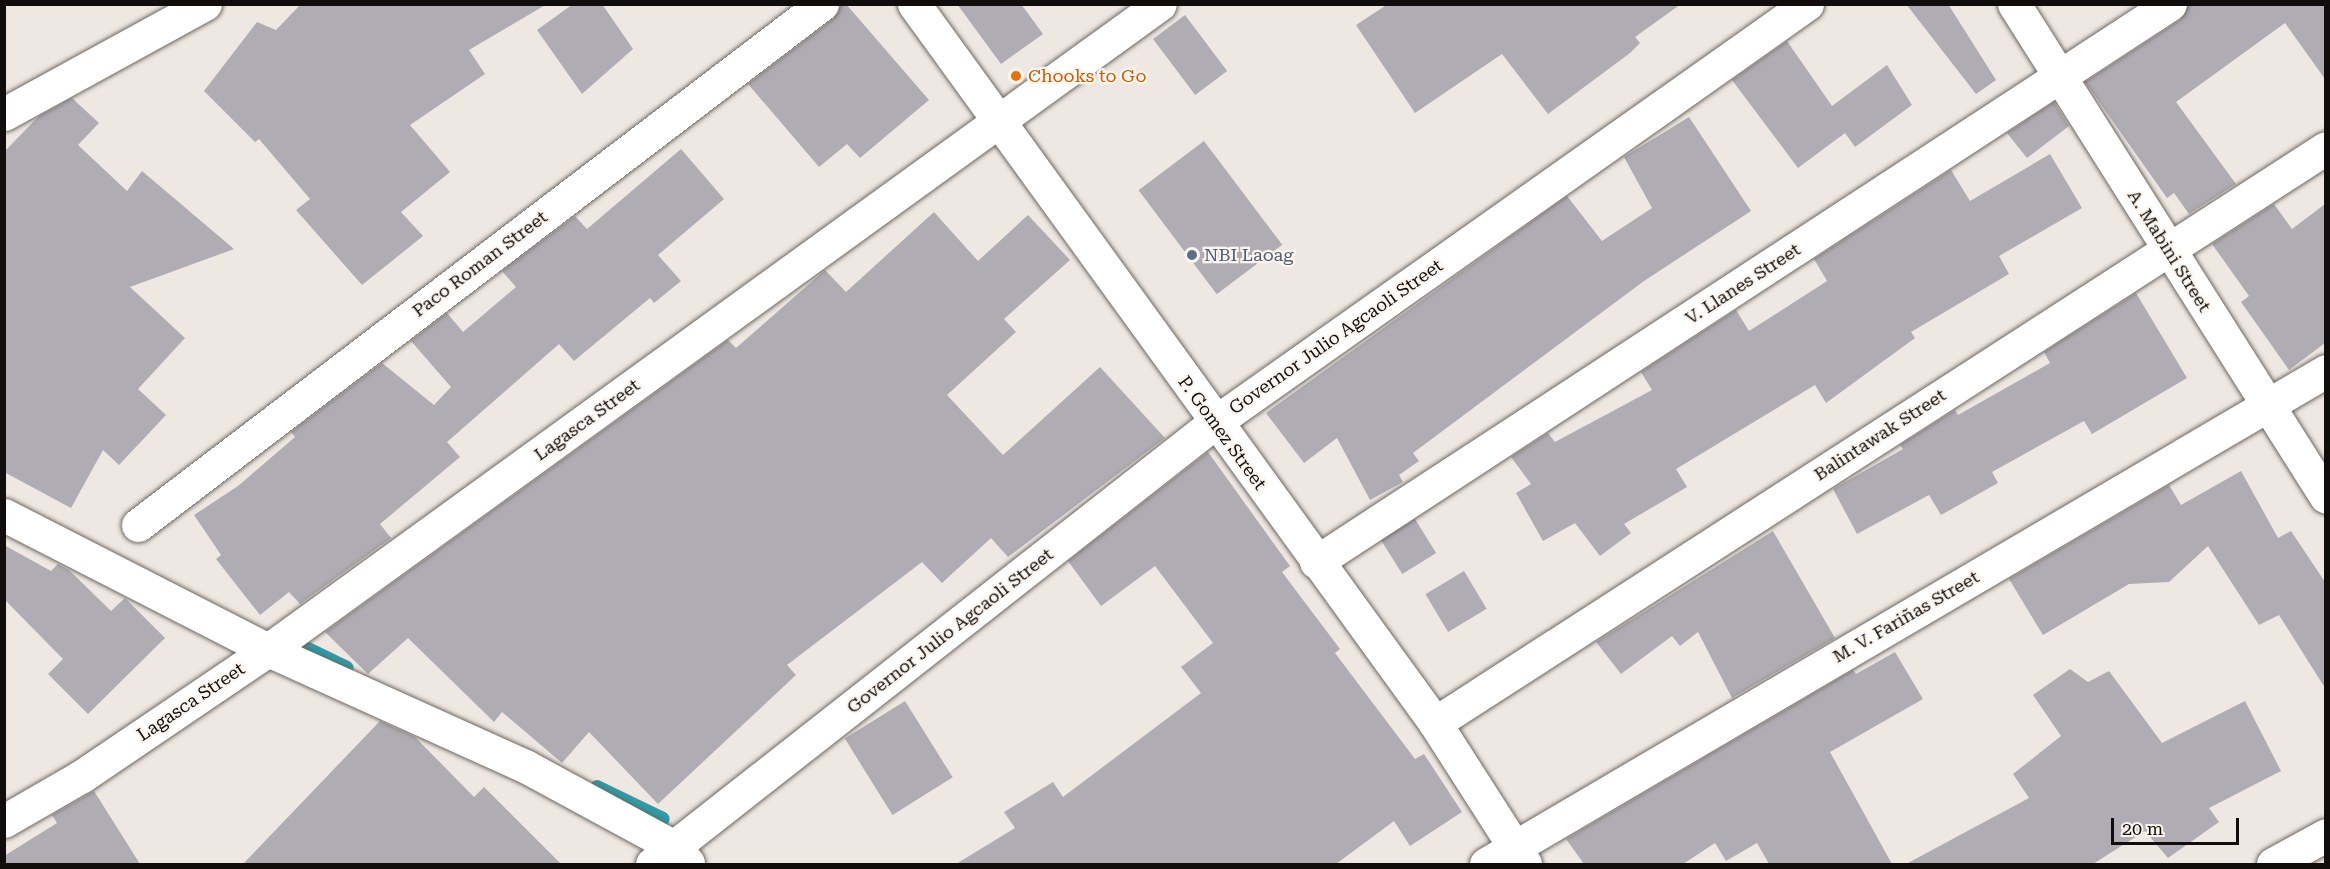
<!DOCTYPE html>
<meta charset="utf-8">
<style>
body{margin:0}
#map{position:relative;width:2330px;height:869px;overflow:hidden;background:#efe8e2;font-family:"Roboto Serif",serif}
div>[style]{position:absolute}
.stream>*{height:14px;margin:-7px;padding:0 7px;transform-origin:7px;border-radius:7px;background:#2a9daa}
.building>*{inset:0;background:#afacb3;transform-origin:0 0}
.roads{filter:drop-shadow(0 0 2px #6d6761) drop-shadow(0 0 2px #6d6761)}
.minor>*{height:33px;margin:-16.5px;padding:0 16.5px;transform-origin:16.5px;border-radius:16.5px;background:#fff}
.secondary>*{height:33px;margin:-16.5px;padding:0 16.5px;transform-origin:16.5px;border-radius:16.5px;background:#fff}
.dots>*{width:16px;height:16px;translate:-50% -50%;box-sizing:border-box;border:3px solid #fcf5ef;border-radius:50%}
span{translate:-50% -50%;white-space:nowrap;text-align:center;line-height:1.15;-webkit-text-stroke:4.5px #fcf5ef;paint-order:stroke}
.food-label{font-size:18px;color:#c56008}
.left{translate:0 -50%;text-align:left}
.street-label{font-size:18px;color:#100d0c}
.service-label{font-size:18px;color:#4e5e75}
.frame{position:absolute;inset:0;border:6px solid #100d0c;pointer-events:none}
.scale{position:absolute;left:2111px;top:818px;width:128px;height:27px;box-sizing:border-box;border:3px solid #100d0c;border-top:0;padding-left:8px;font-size:18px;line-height:21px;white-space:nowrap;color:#100d0c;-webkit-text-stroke:4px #fcf5ef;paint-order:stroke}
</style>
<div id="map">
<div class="stream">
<div style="left:308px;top:649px;width:43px;rotate:26deg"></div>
<div style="left:597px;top:787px;width:73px;rotate:25.9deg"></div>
</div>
<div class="building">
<div style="clip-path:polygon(301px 4px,547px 4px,469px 50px,485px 74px,410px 125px,450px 172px,401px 212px,423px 236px,362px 285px,296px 210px,310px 199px,259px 139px,255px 142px,204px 91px,257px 22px,276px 30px)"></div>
<div style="clip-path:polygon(573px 4px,602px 4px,633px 49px,582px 94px,537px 30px)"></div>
<div style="clip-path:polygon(840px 4px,846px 4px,929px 100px,860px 158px,847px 144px,819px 167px,748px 84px,833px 19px)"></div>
<div style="clip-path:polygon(957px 4px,1021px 4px,1043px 34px,1001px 64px)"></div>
<div style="clip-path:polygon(1388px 4px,1681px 4px,1635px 37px,1640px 43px,1630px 53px,1548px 114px,1502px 54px,1415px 113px,1356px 25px)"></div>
<div style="clip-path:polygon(1906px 4px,1948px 4px,1996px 80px,1976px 94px)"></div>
<div style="clip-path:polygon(2188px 4px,2325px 4px,2325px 79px,2285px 23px,2176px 102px,2236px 184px,2189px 214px,2174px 193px,2167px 198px,2085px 82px,2180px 20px)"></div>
<div style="left:1185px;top:15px;width:70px;height:40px;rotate:53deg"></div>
<div style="clip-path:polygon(1787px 41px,1832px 106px,1887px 65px,1912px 105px,1855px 147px,1845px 133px,1798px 168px,1732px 80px)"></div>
<div style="clip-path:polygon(72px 98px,99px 123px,78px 145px,127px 191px,142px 171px,234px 249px,130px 287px,185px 338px,138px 389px,166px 415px,119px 465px,103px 450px,71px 508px,4px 472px,4px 152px,39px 116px)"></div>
<div style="clip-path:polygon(2054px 102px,2069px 126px,2027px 158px,2007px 133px)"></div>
<div style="clip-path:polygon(1689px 117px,1751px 211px,1644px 281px,1413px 453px,1419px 461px,1399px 475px,1403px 482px,1370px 500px,1337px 438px,1304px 463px,1266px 413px,1567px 196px,1602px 241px,1652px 208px,1624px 157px)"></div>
<div style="left:1204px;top:141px;width:130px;height:82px;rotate:53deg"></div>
<div style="clip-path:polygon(681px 149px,724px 199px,658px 255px,681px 281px,654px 303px,650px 298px,574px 361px,559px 344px,447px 442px,460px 457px,380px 524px,391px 538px,300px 604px,289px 592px,260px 615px,216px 559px,221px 555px,194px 515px,238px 486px,295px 437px,291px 432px,382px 363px,434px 405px,451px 387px,411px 341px,447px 313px,463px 332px,516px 287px,502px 271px,575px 216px,587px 229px)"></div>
<div style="clip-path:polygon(2050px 154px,2082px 208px,1999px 256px,2009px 274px,1911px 332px,1915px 338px,1826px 403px,1815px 385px,1676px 469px,1687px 487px,1624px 524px,1631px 533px,1600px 556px,1575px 523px,1543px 541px,1516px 493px,1531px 484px,1511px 457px,1548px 433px,1555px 442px,1652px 390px,1641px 372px,1736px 310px,1749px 331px,1827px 281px,1814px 259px,1951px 170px,1970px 201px)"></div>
<div style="clip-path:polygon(2274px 204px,2292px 229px,2325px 204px,2325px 343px,2289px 370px,2241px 302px,2249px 296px,2212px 244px)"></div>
<div style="clip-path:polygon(934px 212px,978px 261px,1028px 215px,1070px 260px,1004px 319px,1016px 332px,947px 395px,1003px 455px,1100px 367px,1165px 438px,1008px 557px,991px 538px,942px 583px,922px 562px,787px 665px,796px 675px,658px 804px,589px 732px,562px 763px,502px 712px,494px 722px,408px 638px,368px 674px,325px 632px,728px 340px,736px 348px,825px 270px,846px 292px)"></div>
<div style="clip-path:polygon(2136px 293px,2187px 378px,2092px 434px,2084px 421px,1992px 472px,1998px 483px,1941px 515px,1929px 495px,1857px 534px,1833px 489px,1903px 449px,1900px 445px,1955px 410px,1958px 415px,2050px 363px,2044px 352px)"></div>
<div style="clip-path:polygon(1208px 452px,1290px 566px,1282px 572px,1340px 649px,1335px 653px,1415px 759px,1424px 754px,1462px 812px,1410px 846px,1394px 821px,1336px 864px,956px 864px,1015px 828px,1004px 812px,1053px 782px,1063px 797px,1201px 693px,1181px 667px,1213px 643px,1155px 566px,1101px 606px,1068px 561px)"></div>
<div style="clip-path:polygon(2241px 471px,2278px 538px,2291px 531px,2325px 582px,2325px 688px,2279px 615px,2259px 625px,2208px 546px,2169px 582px,2129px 584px,2043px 635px,2009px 579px,2169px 485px,2181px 505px)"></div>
<div style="left:1415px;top:519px;width:40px;height:40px;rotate:58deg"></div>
<div style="clip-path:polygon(1773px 531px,1835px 638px,1732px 698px,1698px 632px,1680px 646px,1672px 636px,1621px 674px,1596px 642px)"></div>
<div style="clip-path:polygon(4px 545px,51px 571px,58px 564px,69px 570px,111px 611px,125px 598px,165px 638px,88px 714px,48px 674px,63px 659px,4px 599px)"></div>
<div style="left:1464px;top:571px;width:44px;height:45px;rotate:59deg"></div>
<div style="clip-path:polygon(1895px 652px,1923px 699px,1830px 752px,1892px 864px,1769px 864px,1757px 843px,1726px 861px,1715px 843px,1683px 864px,1584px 864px,1566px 839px,1853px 670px,1856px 674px)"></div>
<div style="clip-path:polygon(2070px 669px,2088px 682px,2109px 671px,2162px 743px,2245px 701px,2281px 771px,2209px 808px,2219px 822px,2168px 858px,2145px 831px,2093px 864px,1906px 864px,2029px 798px,2013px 774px,2061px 736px,2033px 695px)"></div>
<div style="left:905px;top:701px;width:90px;height:71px;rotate:58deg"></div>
<div style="clip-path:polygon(380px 721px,415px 737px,474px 797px,484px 787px,561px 864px,243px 864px)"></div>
<div style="clip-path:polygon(94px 791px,140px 864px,4px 864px,4px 856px,57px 823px,52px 815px)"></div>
</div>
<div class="roads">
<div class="minor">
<div style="left:2014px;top:4px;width:583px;rotate:57.67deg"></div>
<div style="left:4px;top:114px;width:229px;rotate:-28.7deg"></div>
<div style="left:4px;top:515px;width:297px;rotate:27.1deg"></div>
<div style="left:268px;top:650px;width:282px;rotate:24.3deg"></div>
<div style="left:525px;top:766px;width:172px;rotate:28.5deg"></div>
<div style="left:676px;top:848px;width:19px;rotate:51deg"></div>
<div style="left:138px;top:525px;width:860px;rotate:-37.3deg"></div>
<div style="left:1316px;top:562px;width:1020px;rotate:-33.16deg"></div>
<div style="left:1435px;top:723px;width:1060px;rotate:-32.84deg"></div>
<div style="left:4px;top:821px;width:90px;rotate:-30deg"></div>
<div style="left:82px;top:776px;width:225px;rotate:-34.1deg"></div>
<div style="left:268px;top:650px;width:1101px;rotate:-35.91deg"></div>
<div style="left:652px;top:864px;width:714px;rotate:-38.12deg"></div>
<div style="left:1214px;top:423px;width:726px;rotate:-35.24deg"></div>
<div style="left:1486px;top:864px;width:974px;rotate:-30.41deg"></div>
<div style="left:2273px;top:864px;width:60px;rotate:-28.7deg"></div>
</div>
<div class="secondary">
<div style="left:914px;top:4px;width:888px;rotate:54.07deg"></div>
<div style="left:1435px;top:723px;width:167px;rotate:57.4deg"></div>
</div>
</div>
<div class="dots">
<div style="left:1016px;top:76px;background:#e8710a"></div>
<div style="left:1192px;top:255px;background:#5c6f8a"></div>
</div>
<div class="food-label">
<span class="left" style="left:1028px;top:76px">Chooks to Go</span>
</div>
<div class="street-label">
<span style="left:2169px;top:251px;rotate:58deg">A. Mabini Street</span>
<span style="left:480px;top:264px;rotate:-37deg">Paco Roman Street</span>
<span style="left:1743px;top:284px;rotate:-33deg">V. Llanes Street</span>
<span style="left:1336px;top:337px;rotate:-35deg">Governor Julio Agcaoli Street</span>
<span style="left:587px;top:420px;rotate:-36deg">Lagasca Street</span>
<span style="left:1222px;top:433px;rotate:54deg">P. Gomez Street</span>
<span style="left:1880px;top:435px;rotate:-33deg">Balintawak Street</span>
<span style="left:1906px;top:617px;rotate:-30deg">M. V. Fariñas Street</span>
<span style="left:950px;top:631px;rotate:-38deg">Governor Julio Agcaoli Street</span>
<span style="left:191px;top:702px;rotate:-34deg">Lagasca Street</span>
</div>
<div class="service-label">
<span class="left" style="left:1204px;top:255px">NBI Laoag</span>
</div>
<div class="frame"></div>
<div class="scale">20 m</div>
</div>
